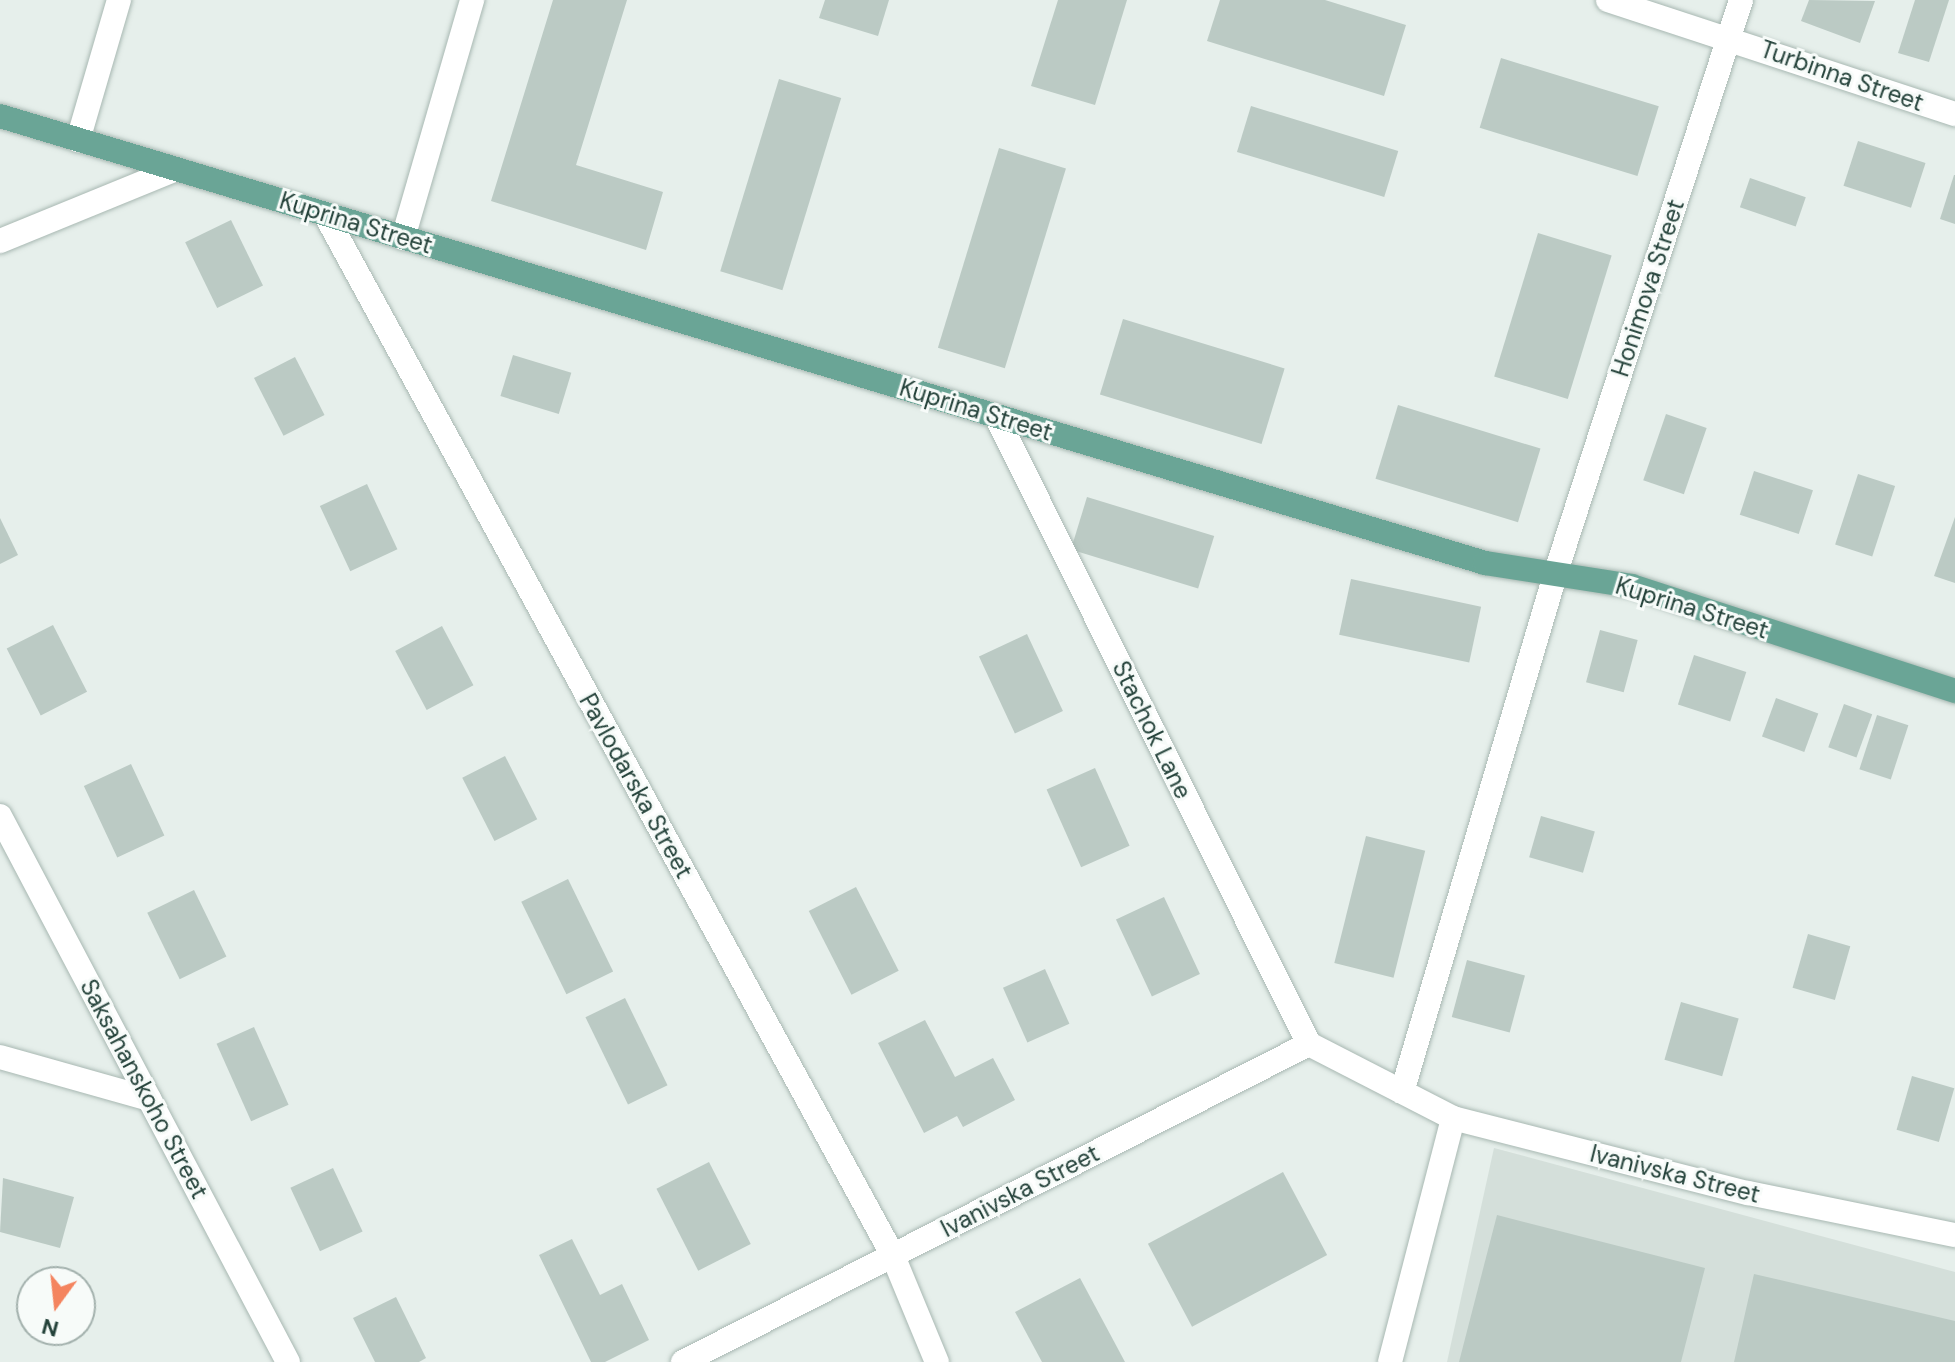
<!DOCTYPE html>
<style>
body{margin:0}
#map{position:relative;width:1955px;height:1362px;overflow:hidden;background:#e6efeb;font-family:"DM Sans",sans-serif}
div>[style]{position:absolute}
.built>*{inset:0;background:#d4dfda}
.building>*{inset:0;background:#bbcac4;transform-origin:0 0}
.roads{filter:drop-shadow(0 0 2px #a8b8b2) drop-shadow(0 0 2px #a8b8b2)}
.minor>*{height:24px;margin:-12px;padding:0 12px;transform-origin:12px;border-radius:12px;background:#fff}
.major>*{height:24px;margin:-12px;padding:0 12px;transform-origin:12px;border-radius:12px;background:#6aa596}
span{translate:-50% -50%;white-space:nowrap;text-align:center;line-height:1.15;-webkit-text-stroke:6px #f7fbf9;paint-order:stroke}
.street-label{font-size:24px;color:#24423a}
.north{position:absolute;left:16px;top:1266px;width:80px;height:80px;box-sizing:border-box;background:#f7fbf9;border:2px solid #a3b1ad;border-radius:50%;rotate:195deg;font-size:22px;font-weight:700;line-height:32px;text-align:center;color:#24423a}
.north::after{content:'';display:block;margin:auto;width:28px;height:36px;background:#f4845f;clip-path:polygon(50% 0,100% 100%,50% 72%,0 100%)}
</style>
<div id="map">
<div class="built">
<div style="clip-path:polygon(1494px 1148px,1955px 1272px,1955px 1362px,1447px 1362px)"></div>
</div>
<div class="building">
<div style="clip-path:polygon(553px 0,627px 0,576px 165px,663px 192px,646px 250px,491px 201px)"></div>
<div style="clip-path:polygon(825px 0,889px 0,878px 36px,819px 18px)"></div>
<div style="clip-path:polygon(1058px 0,1127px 0,1095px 105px,1031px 86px)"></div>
<div style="clip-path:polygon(1220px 0,1325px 0,1406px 25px,1384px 96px,1207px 41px)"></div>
<div style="clip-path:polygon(1809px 0,1875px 1px,1860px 43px,1801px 21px)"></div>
<div style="clip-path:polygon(1915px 0,1949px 0,1929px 62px,1898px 53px)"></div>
<div style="left:1501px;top:58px;width:165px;height:73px;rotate:17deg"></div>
<div style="left:779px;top:79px;width:65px;height:201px;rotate:17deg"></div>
<div style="left:1251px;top:106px;width:154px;height:48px;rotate:17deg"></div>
<div style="left:1858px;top:141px;width:71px;height:47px;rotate:18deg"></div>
<div style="left:999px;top:148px;width:70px;height:209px;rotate:17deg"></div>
<div style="clip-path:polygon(1954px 175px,1955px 175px,1955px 224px,1940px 219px)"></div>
<div style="left:1750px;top:178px;width:59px;height:31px;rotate:19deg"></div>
<div style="left:231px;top:220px;width:73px;height:51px;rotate:64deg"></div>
<div style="left:1538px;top:233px;width:77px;height:150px;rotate:17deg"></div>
<div style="left:1123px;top:319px;width:169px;height:79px;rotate:17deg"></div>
<div style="left:513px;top:355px;width:61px;height:43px;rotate:17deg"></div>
<div style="left:295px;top:357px;width:65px;height:46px;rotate:63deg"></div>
<div style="left:1398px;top:405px;width:149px;height:77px;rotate:17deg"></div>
<div style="left:1666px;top:414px;width:43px;height:70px;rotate:19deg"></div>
<div style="left:1754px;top:471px;width:62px;height:46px;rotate:18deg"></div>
<div style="left:1858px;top:474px;width:39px;height:74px;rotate:18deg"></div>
<div style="left:367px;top:484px;width:72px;height:52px;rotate:65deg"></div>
<div style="left:1087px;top:497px;width:133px;height:55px;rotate:17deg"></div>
<div style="clip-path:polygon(1955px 517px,1955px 583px,1934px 576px)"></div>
<div style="clip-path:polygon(0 518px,18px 555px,0 564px)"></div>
<div style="left:1351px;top:579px;width:133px;height:57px;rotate:12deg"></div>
<div style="left:53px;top:625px;width:75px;height:52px;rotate:63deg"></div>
<div style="left:442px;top:626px;width:67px;height:53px;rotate:62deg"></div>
<div style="left:1600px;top:630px;width:39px;height:54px;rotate:15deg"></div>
<div style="left:1027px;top:634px;width:85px;height:53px;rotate:65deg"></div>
<div style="left:1694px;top:655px;width:55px;height:52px;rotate:18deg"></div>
<div style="left:1776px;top:698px;width:45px;height:41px;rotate:20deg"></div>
<div style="left:1844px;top:704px;width:30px;height:46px;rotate:20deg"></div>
<div style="left:1877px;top:715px;width:33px;height:57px;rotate:18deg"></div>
<div style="left:505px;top:756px;width:71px;height:48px;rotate:63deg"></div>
<div style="left:131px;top:764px;width:79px;height:52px;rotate:65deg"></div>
<div style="left:1095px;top:768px;width:85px;height:53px;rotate:66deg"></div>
<div style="left:1541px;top:816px;width:56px;height:43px;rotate:16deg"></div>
<div style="left:1366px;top:836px;width:61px;height:131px;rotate:14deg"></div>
<div style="left:568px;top:879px;width:103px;height:52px;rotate:64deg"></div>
<div style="left:856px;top:887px;width:94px;height:53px;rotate:63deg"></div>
<div style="left:194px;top:890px;width:74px;height:52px;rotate:64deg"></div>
<div style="left:1164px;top:897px;width:85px;height:53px;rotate:65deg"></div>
<div style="left:1808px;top:934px;width:44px;height:56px;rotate:16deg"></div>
<div style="left:1467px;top:960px;width:60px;height:59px;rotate:15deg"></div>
<div style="left:1045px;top:969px;width:60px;height:46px;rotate:66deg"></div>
<div style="left:625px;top:998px;width:97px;height:44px;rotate:64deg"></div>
<div style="left:1681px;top:1002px;width:60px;height:60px;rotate:16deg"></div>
<div style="clip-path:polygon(925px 1020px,955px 1077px,993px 1058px,1015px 1100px,963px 1127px,957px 1116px,924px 1133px,878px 1043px)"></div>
<div style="left:254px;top:1027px;width:85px;height:41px;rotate:66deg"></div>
<div style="left:1912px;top:1076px;width:44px;height:56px;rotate:16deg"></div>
<div style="left:709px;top:1162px;width:92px;height:59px;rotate:63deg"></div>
<div style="left:333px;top:1168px;width:70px;height:47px;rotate:65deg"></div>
<div style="left:1283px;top:1172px;width:94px;height:153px;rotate:62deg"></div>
<div style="clip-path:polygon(3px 1178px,74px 1197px,60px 1248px,0 1232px)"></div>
<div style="clip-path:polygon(1497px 1215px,1705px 1268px,1681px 1362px,1459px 1362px)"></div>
<div style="clip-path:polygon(572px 1239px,600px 1295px,622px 1284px,649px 1340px,605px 1362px,591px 1362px,539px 1255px)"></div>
<div style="clip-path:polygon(1754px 1274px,1955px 1321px,1955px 1362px,1734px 1362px)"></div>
<div style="clip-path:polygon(1080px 1278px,1125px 1362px,1042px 1362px,1015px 1312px)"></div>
<div style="clip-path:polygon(396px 1297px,426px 1358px,419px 1362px,375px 1362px,353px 1318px)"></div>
</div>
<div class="roads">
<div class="minor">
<div style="left:1608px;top:0;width:365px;rotate:18.2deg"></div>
<div style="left:78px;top:140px;width:146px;rotate:-73.7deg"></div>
<div style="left:325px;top:214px;width:1187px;rotate:61.4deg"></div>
<div style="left:893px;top:1256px;width:115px;rotate:67.5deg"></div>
<div style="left:403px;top:238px;width:248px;rotate:-73.8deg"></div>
<div style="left:0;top:241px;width:190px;rotate:-22.2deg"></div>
<div style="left:996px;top:416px;width:702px;rotate:63.51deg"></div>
<div style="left:0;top:816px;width:617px;rotate:62.19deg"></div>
<div style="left:0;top:1057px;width:155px;rotate:15.7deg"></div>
<div style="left:1402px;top:1092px;width:539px;rotate:-73.51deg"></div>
<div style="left:1555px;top:575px;width:604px;rotate:-72.07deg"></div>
<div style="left:683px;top:1362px;width:702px;rotate:-26.93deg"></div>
<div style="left:1309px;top:1044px;width:162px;rotate:27.2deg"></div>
<div style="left:1453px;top:1118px;width:304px;rotate:14.3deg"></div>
<div style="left:1748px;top:1193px;width:211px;rotate:11.5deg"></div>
<div style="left:1390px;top:1362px;width:252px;rotate:-75.5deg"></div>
</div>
<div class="major">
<div style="left:0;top:116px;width:1551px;rotate:16.75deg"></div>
<div style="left:1485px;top:563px;width:149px;rotate:8.9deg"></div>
<div style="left:1632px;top:586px;width:340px;rotate:18deg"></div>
</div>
</div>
<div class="street-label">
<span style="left:1842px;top:76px;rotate:19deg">Turbinna Street</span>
<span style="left:356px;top:223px;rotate:17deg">Kuprina Street</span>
<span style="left:1648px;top:288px;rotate:-72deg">Honimova Street</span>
<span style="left:976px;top:410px;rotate:17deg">Kuprina Street</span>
<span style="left:1692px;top:608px;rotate:17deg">Kuprina Street</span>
<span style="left:1152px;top:730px;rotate:64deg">Stachok Lane</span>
<span style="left:636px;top:786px;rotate:61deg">Pavlodarska Street</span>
<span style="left:144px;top:1089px;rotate:62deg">Saksahanskoho Street</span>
<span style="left:1675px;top:1174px;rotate:14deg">Ivanivska Street</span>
<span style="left:1020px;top:1191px;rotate:-27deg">Ivanivska Street</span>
</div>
<div class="north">N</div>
</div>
